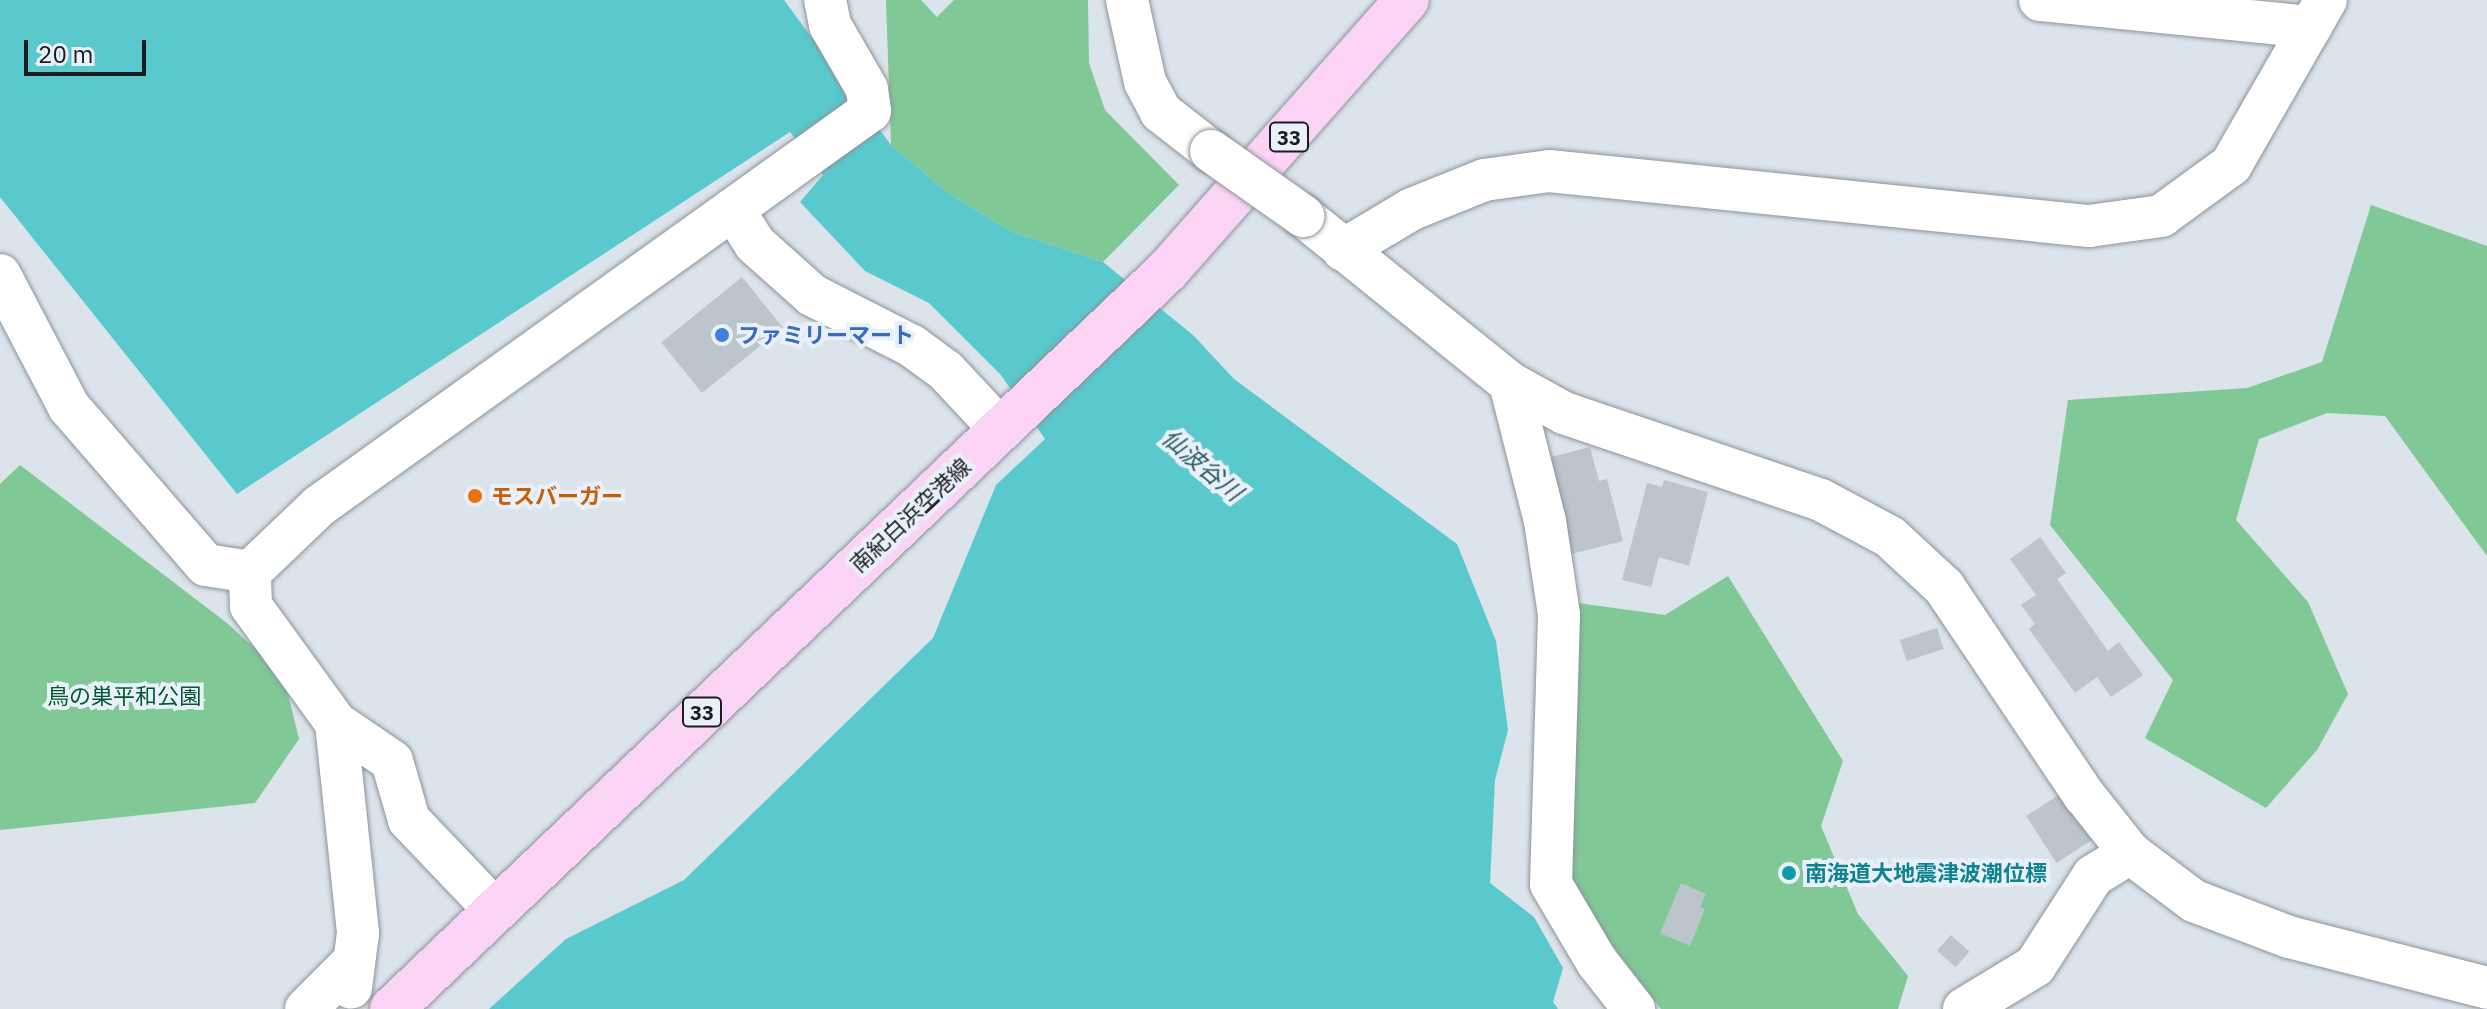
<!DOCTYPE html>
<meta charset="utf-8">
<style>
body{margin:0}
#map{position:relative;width:2487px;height:1009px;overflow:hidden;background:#dbe3eb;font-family:"IBM Plex Sans","Noto Sans JP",sans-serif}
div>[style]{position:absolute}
.forest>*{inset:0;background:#80c896}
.water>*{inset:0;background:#59c9ce}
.building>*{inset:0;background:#bcc4cc;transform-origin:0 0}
.roads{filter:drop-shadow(0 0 2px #8c939b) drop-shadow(0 0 2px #8c939b)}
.minor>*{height:42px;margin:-21px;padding:0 21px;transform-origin:21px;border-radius:21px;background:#fff}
.major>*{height:44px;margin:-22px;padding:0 22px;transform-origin:22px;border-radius:22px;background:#fad3f5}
.bridges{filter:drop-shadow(0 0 2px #8c939b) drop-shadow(0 0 2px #8c939b)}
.minor-bridge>*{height:42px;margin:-21px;padding:0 21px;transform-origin:21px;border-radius:21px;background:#fff}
.dots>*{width:22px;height:22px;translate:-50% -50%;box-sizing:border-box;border:4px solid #e9f0f9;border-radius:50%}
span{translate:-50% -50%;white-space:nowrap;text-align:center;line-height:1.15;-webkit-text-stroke:8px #e9f0f9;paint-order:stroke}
.shield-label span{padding:2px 6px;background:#e9f0f9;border:2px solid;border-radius:6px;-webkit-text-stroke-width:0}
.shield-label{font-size:20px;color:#1a1d20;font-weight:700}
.shop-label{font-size:22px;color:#366cbe;font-weight:700}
.left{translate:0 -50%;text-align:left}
.food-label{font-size:22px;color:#c56008;font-weight:700}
.street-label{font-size:22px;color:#1a1d20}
.park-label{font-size:22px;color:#00582c}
.culture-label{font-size:22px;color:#0d838f;font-weight:700}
.water-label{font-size:24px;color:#2c5c5e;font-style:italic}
.scale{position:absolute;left:24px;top:40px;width:122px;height:36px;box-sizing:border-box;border:4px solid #1a1d20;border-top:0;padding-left:10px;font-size:24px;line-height:28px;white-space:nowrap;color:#1a1d20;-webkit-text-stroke:6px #e9f0f9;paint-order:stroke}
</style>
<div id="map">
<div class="forest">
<div style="clip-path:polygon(886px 0,921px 0,937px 17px,954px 0,1088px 0,1089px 63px,1105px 110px,1179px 185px,1103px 262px,1010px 231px,947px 192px,891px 145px)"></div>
<div style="clip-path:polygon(2371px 205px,2487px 246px,2487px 556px,2385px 416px,2327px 413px,2259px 439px,2236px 520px,2308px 602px,2348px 694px,2317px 750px,2266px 808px,2145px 738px,2173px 680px,2050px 525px,2068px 400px,2247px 388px,2322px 362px)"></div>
<div style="clip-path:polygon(20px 465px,227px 623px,283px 674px,299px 739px,255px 803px,0 830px,0 484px)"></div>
<div style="clip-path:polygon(1728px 576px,1843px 761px,1821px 826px,1858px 914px,1908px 976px,1898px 1009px,1661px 1009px,1568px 888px,1578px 603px,1665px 615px)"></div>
</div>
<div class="water">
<div style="clip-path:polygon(0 0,784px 0,891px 145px,947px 192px,1010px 231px,1103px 262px,1193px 335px,1234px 379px,1457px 544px,1496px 641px,1508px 730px,1495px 780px,1490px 883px,1534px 917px,1563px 968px,1553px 1002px,1558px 1009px,489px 1009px,566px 939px,684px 880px,933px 638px,996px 485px,1045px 439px,1001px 375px,929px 303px,865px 271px,800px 202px,823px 175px,790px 132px,237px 494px,0 197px)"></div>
</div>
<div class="building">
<div style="left:742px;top:277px;width:65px;height:104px;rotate:51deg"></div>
<div style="clip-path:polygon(1590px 447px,1599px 481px,1607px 479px,1623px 541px,1571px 554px,1547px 458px)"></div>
<div style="clip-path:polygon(1664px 480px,1708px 492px,1689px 566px,1659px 557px,1651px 587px,1622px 580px,1647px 483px,1662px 487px)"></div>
<div style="clip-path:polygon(2040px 537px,2066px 573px,2057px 579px,2108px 651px,2119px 642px,2143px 675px,2111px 697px,2097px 677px,2075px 693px,2029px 629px,2035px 624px,2021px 605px,2036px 595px,2010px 559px)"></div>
<div style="left:1937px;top:628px;width:22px;height:39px;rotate:72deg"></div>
<div style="left:2063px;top:792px;width:56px;height:44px;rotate:57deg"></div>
<div style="clip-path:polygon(1681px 883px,1706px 894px,1700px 907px,1705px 909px,1690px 946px,1660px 933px)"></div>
<div style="left:1951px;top:935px;width:25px;height:21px;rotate:42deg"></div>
</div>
<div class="roads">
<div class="minor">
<div style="left:1127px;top:0;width:84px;rotate:77.6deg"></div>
<div style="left:1145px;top:82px;width:34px;rotate:62deg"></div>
<div style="left:1161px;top:112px;width:63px;rotate:38deg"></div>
<div style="left:2040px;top:0;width:272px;rotate:5.7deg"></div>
<div style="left:733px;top:209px;width:41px;rotate:57.8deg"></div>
<div style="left:755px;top:244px;width:76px;rotate:41.8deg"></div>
<div style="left:812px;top:295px;width:112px;rotate:27deg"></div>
<div style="left:912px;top:346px;width:42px;rotate:36.3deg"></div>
<div style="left:946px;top:371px;width:79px;rotate:47deg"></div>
<div style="left:1303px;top:216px;width:266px;rotate:38.9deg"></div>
<div style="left:1510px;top:383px;width:62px;rotate:29.1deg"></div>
<div style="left:1564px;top:413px;width:271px;rotate:18.7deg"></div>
<div style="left:1821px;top:500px;width:78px;rotate:28.2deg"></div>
<div style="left:1890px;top:537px;width:74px;rotate:42.8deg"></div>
<div style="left:1944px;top:587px;width:251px;rotate:56.1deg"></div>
<div style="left:2084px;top:795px;width:74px;rotate:51.6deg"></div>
<div style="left:2130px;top:853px;width:80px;rotate:36.9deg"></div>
<div style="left:2194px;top:901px;width:102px;rotate:20.8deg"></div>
<div style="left:2289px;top:937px;width:204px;rotate:14.4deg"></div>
<div style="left:1343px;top:250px;width:80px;rotate:-30.7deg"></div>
<div style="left:1412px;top:209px;width:78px;rotate:-21.9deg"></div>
<div style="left:1484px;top:180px;width:66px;rotate:-7.9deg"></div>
<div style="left:1549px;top:171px;width:543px;rotate:5.82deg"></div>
<div style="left:2089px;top:226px;width:73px;rotate:-7.9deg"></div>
<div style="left:2161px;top:216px;width:87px;rotate:-36.1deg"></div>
<div style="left:2231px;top:165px;width:190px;rotate:-60.1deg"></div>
<div style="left:0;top:275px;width:149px;rotate:62.4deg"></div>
<div style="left:69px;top:407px;width:209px;rotate:49.1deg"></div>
<div style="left:206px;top:565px;width:45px;rotate:9deg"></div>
<div style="left:1510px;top:383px;width:142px;rotate:75.8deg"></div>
<div style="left:1545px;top:521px;width:95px;rotate:81.5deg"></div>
<div style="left:1559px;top:615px;width:269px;rotate:91.7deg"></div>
<div style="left:1551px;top:884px;width:91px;rotate:59.5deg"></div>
<div style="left:1597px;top:962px;width:60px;rotate:51.8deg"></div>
<div style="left:336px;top:723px;width:211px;rotate:84deg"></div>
<div style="left:358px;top:933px;width:55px;rotate:97.3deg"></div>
<div style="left:494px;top:909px;width:123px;rotate:-133.7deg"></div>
<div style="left:409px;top:820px;width:61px;rotate:-106.1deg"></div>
<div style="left:392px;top:761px;width:68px;rotate:-145.8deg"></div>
<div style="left:336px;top:723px;width:145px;rotate:-126deg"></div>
<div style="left:251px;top:606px;width:34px;rotate:-92deg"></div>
<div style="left:250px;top:572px;width:95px;rotate:-43.7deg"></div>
<div style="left:319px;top:506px;width:678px;rotate:-35.64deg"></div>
<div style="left:870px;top:111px;width:22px;rotate:-98deg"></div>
<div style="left:867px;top:89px;width:74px;rotate:-120deg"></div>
<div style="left:830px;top:25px;width:25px;rotate:-101deg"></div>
<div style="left:306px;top:1009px;width:62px;rotate:-45deg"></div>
<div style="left:1964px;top:1009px;width:83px;rotate:-31.2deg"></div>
<div style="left:2035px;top:966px;width:107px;rotate:-57.2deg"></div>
<div style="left:2093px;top:876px;width:44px;rotate:-31.9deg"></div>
</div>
<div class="major">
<div style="left:392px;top:1009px;width:1070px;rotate:-43.6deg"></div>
<div style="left:1167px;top:271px;width:362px;rotate:-48.5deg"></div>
</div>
</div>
<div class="bridges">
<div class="minor-bridge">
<div style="left:1211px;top:151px;width:113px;rotate:35.2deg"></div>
</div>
</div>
<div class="dots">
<div style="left:722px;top:335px;background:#3f7fe0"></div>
<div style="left:475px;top:496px;background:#e8710a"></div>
<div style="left:1789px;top:873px;background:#0f9aa8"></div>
</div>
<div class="shield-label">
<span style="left:1289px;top:137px">33</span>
<span style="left:702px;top:712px">33</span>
</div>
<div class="shop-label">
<span class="left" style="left:738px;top:335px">ファミリーマート</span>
</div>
<div class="food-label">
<span class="left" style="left:491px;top:496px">モスバーガー</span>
</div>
<div class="street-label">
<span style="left:910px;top:515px;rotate:-43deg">南紀白浜空港線</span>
</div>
<div class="park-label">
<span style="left:124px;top:696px">鳥の巣平和公園</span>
</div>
<div class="culture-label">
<span class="left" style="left:1805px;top:873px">南海道大地震津波潮位標</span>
</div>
<div class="water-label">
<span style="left:1202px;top:465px;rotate:40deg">仙波谷川</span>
</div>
<div class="scale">20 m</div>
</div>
